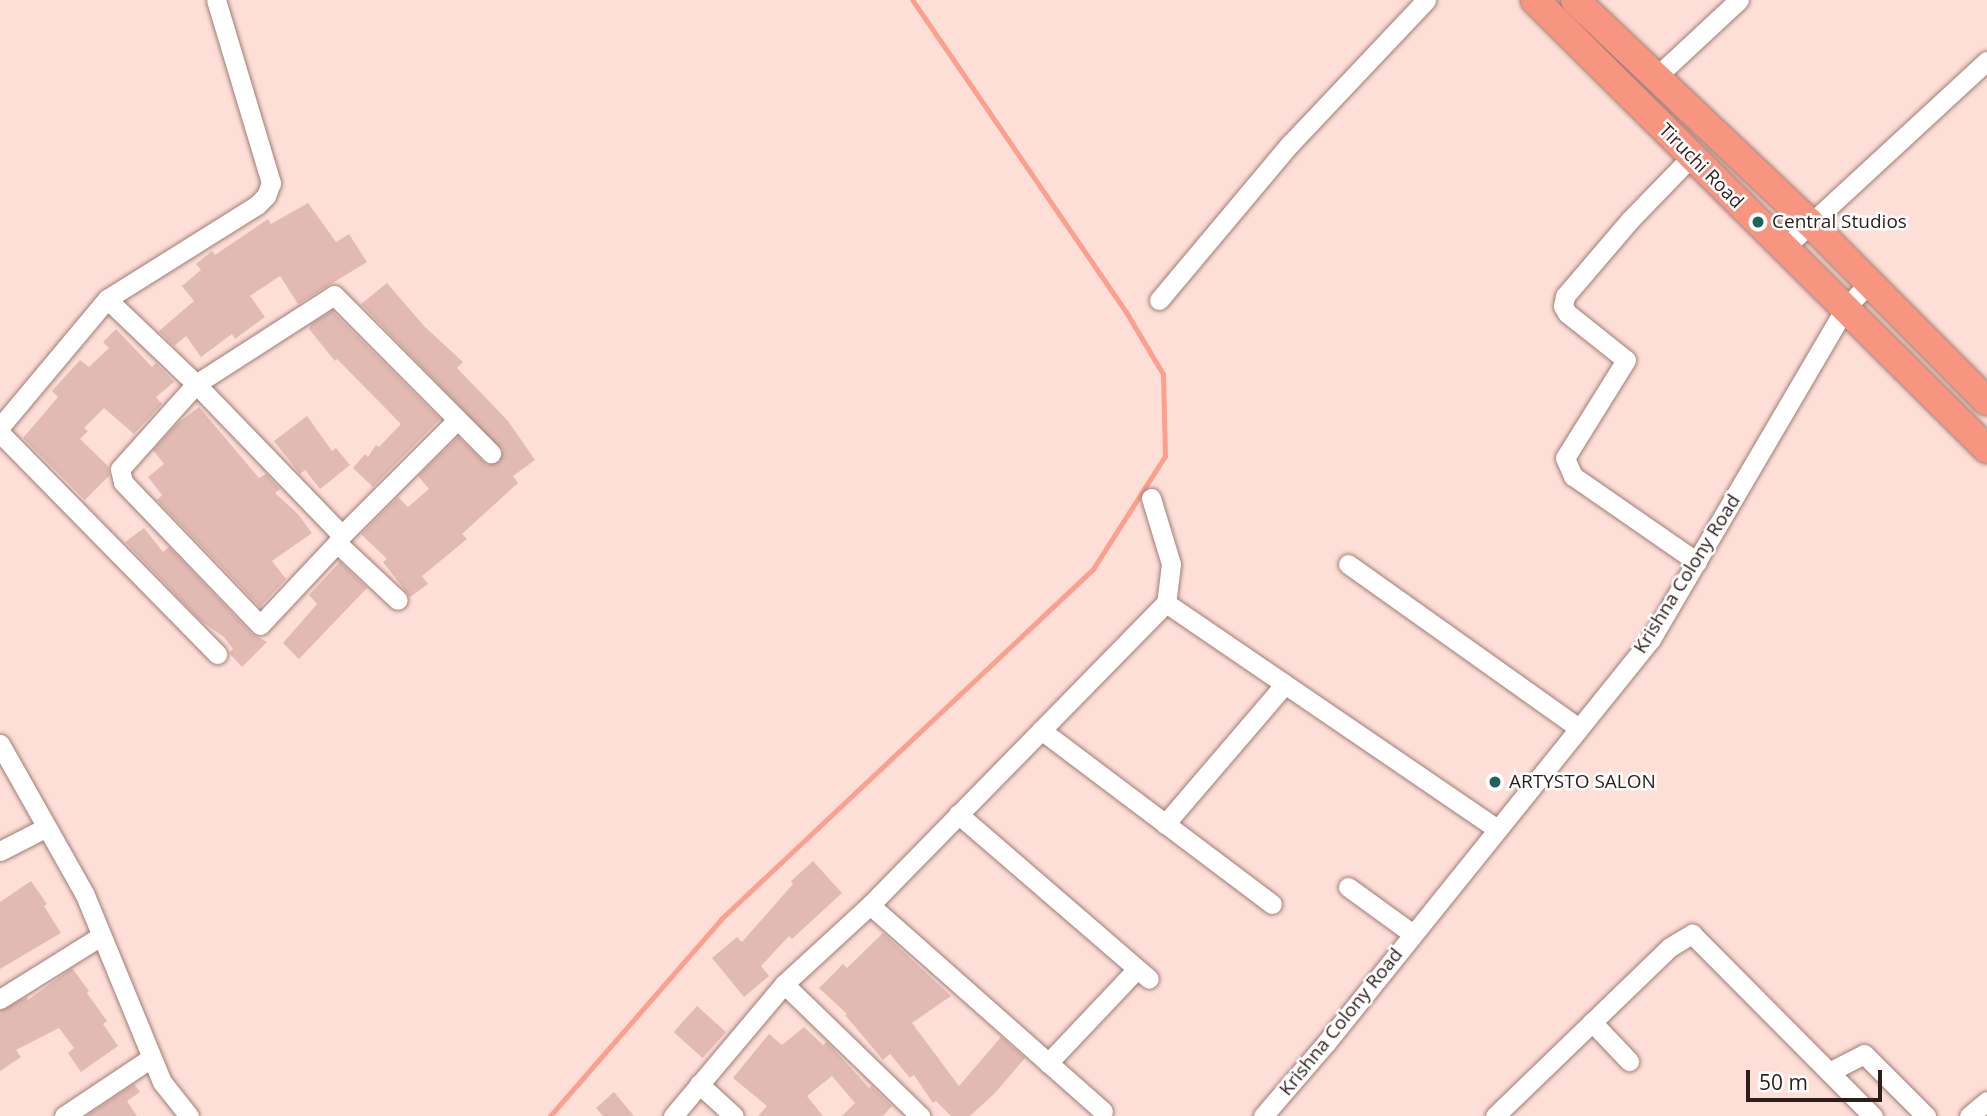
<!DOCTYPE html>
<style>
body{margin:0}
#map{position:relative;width:1987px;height:1116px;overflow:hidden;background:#fedfd7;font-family:"Open Sans",sans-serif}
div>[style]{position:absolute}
.stream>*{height:5px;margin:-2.5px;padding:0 2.5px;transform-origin:2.5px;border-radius:2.5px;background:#fca08d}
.building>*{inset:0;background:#e1bbb3;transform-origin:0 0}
.roads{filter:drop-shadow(0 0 2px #a07d75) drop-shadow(0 0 2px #a07d75)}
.minor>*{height:19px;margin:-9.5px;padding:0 9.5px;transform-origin:9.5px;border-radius:9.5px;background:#fff}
.highway>*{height:28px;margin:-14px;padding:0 14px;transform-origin:14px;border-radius:14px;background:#f89580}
.dots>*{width:19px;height:19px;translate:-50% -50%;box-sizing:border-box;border:4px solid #fff;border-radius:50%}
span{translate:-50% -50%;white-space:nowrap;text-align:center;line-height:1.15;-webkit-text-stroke:5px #fff;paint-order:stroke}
.street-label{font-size:19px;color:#2c1e1b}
.poi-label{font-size:19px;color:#2c1e1b}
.left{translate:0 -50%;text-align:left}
.scale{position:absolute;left:1746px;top:1070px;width:136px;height:32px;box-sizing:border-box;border:4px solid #2c1e1b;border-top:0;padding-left:9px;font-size:21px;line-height:24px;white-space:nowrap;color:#2c1e1b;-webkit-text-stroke:5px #fff;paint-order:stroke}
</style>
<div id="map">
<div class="stream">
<div style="left:550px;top:1116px;width:261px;rotate:-49deg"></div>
<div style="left:721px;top:919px;width:511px;rotate:-43.25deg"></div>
<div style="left:1093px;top:569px;width:134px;rotate:-57.5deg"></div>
<div style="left:1165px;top:456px;width:82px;rotate:-91.4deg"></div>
<div style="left:1163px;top:374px;width:72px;rotate:-120.8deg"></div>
<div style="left:1126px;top:312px;width:378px;rotate:-124.4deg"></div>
</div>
<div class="building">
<div style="clip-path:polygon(308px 203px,336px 242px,349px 234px,367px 262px,298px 304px,280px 276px,250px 296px,265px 317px,235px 339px,232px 334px,201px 357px,186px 336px,174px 346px,159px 331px,194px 301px,182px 286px,201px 270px,196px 264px,212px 251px,215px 255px,268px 219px,271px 224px)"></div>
<div style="clip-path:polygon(387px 283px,424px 326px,463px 362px,457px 368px,508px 421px,535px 460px,513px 476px,518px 483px,462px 534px,467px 539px,422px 576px,428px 584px,410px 597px,383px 562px,387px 559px,361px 534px,398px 497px,408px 507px,429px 489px,418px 476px,458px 437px,487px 465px,499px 462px,503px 451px,361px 304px)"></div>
<div style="clip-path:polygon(332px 311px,440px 419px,373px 487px,353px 468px,365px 454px,368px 457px,376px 445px,379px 447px,401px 424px,337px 359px,335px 361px,309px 329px,311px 324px)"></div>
<div style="clip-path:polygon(116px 329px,152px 367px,156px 363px,174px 382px,156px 397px,162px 404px,134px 434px,104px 408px,84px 428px,88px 431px,80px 439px,108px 466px,109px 476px,85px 500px,23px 438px,58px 397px,52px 391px,80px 360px,89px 367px,109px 348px,103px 342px)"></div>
<div style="clip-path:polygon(199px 407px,259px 478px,266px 474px,280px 489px,275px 493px,298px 514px,312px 533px,272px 561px,286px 579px,260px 607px,157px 500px,162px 495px,148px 477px,164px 464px,153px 450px,178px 423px)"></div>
<div style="clip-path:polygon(307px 416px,332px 451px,336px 448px,350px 465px,320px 489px,305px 470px,300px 474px,274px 441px)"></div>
<div style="clip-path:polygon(144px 528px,163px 552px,169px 547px,251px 633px,267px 642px,242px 667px,229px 653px,233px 649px,224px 637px,201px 621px,125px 542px)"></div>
<div style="clip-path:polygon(340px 562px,367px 588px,299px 659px,283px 643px,317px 604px,309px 595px)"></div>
<div style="clip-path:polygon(813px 861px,842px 893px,792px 939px,789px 936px,761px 966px,769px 976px,744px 997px,712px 958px,737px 937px,742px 942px,793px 884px,791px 881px)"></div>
<div style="clip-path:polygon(31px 881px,47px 904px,44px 906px,61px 933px,0 969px,0 902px)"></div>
<div style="clip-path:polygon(883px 933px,951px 996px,912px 1023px,959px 1086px,1001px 1037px,1025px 1058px,995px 1093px,970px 1116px,951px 1116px,936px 1101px,933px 1103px,914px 1075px,910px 1078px,890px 1054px,883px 1060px,845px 1015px,847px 1014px,819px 988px,843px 964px,847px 968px)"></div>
<div style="clip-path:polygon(72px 968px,89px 991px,87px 993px,107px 1021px,103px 1024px,118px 1046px,81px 1072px,68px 1053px,74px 1048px,59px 1028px,16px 1050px,21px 1057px,0 1071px,0 1011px,26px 997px,28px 1000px)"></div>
<div style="left:697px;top:1006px;width:39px;height:35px;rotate:42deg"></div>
<div style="clip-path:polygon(804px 1027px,823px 1045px,827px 1042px,869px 1088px,871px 1086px,892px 1106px,883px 1116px,842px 1116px,855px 1103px,832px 1076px,807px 1096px,823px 1116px,758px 1116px,767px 1106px,733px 1078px,769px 1034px,782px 1045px)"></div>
<div style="clip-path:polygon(134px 1084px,140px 1092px,127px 1101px,137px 1116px,86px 1116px)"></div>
<div style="clip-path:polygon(614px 1092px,634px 1116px,603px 1116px,596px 1108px)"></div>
</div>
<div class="roads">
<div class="minor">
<div style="left:1656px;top:77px;width:113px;rotate:-42.9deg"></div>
<div style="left:1692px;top:156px;width:89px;rotate:134.1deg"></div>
<div style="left:1630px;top:220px;width:100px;rotate:130.5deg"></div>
<div style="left:1565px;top:296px;width:10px;rotate:101deg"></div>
<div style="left:1563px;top:306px;width:8px;rotate:60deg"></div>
<div style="left:1567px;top:313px;width:75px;rotate:38.5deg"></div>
<div style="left:1626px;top:360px;width:115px;rotate:121.9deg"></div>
<div style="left:1565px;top:458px;width:20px;rotate:66deg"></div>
<div style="left:1573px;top:476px;width:151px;rotate:34.7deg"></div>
<div style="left:1784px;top:248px;width:276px;rotate:-42.7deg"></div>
<div style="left:107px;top:299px;width:123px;rotate:43.7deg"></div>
<div style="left:196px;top:384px;width:210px;rotate:46deg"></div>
<div style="left:342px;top:535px;width:9px;rotate:122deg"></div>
<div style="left:337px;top:543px;width:83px;rotate:43.1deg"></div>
<div style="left:1159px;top:300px;width:204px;rotate:-50deg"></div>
<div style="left:1290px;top:144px;width:198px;rotate:-46.6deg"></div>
<div style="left:0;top:427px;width:167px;rotate:-50.1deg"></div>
<div style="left:107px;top:299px;width:177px;rotate:-32.1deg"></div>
<div style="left:257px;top:205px;width:13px;rotate:-45deg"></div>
<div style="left:266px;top:196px;width:14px;rotate:-69deg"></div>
<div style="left:271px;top:183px;width:191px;rotate:-106.7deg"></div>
<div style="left:0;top:433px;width:310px;rotate:45.5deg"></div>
<div style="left:1151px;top:498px;width:69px;rotate:73.1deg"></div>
<div style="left:1171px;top:564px;width:39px;rotate:97deg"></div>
<div style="left:342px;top:535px;width:163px;rotate:-45deg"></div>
<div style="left:337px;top:543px;width:112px;rotate:133.2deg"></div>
<div style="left:260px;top:625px;width:198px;rotate:-133.8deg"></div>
<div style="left:123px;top:482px;width:13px;rotate:-103deg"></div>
<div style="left:120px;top:469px;width:114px;rotate:-48.2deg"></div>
<div style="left:196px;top:384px;width:164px;rotate:-32.8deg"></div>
<div style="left:334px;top:295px;width:223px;rotate:45.2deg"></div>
<div style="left:1348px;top:564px;width:283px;rotate:35.4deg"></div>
<div style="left:1041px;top:730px;width:289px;rotate:37deg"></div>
<div style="left:0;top:744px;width:173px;rotate:60.6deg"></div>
<div style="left:85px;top:895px;width:202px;rotate:67.6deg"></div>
<div style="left:162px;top:1082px;width:43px;rotate:51.5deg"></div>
<div style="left:958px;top:814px;width:252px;rotate:40.8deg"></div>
<div style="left:1165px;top:824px;width:184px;rotate:-49.4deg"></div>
<div style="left:0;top:851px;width:51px;rotate:-27.1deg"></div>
<div style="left:1348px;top:887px;width:80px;rotate:35.9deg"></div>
<div style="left:870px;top:905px;width:311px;rotate:41.5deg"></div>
<div style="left:784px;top:984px;width:190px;rotate:44.1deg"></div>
<div style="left:0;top:999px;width:119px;rotate:-32deg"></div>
<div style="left:1592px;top:1022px;width:54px;rotate:46.5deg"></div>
<div style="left:1048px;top:1063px;width:129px;rotate:-46.6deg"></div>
<div style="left:1829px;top:1072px;width:39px;rotate:-27deg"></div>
<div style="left:1864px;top:1054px;width:88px;rotate:45deg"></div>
<div style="left:699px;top:1084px;width:47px;rotate:42.4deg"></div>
<div style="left:64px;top:1116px;width:105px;rotate:-33.7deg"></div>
<div style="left:673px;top:1116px;width:172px;rotate:-49.9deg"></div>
<div style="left:784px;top:984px;width:117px;rotate:-42.6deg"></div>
<div style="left:870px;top:905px;width:423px;rotate:-45.6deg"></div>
<div style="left:1166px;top:603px;width:401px;rotate:34.3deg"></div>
<div style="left:1263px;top:1116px;width:96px;rotate:-49.2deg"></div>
<div style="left:1326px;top:1043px;width:518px;rotate:-51.18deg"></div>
<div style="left:1651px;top:639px;width:385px;rotate:-59.6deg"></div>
<div style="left:1846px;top:307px;width:35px;rotate:-46deg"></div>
<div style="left:1495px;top:1116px;width:243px;rotate:-44deg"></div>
<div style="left:1670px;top:947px;width:26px;rotate:-31deg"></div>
<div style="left:1692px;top:934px;width:257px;rotate:45.2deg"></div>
<div style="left:1969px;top:1116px;width:23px;rotate:-40deg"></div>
</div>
<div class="highway">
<div style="left:1535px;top:0;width:637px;rotate:44.81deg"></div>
<div style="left:1575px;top:0;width:323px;rotate:43.5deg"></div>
<div style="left:1809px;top:222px;width:252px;rotate:45.2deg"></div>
</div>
</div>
<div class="dots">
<div style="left:1758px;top:222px;background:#1c655c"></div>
<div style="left:1495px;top:782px;background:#1c655c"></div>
</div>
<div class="street-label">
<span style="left:1701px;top:166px;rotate:45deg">Tiruchi Road</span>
<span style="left:1687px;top:574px;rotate:-58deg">Krishna Colony Road</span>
<span style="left:1341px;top:1022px;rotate:-51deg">Krishna Colony Road</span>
</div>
<div class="poi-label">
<span class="left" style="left:1772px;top:222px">Central Studios</span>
<span class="left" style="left:1509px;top:782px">ARTYSTO SALON</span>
</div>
<div class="scale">50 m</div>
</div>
